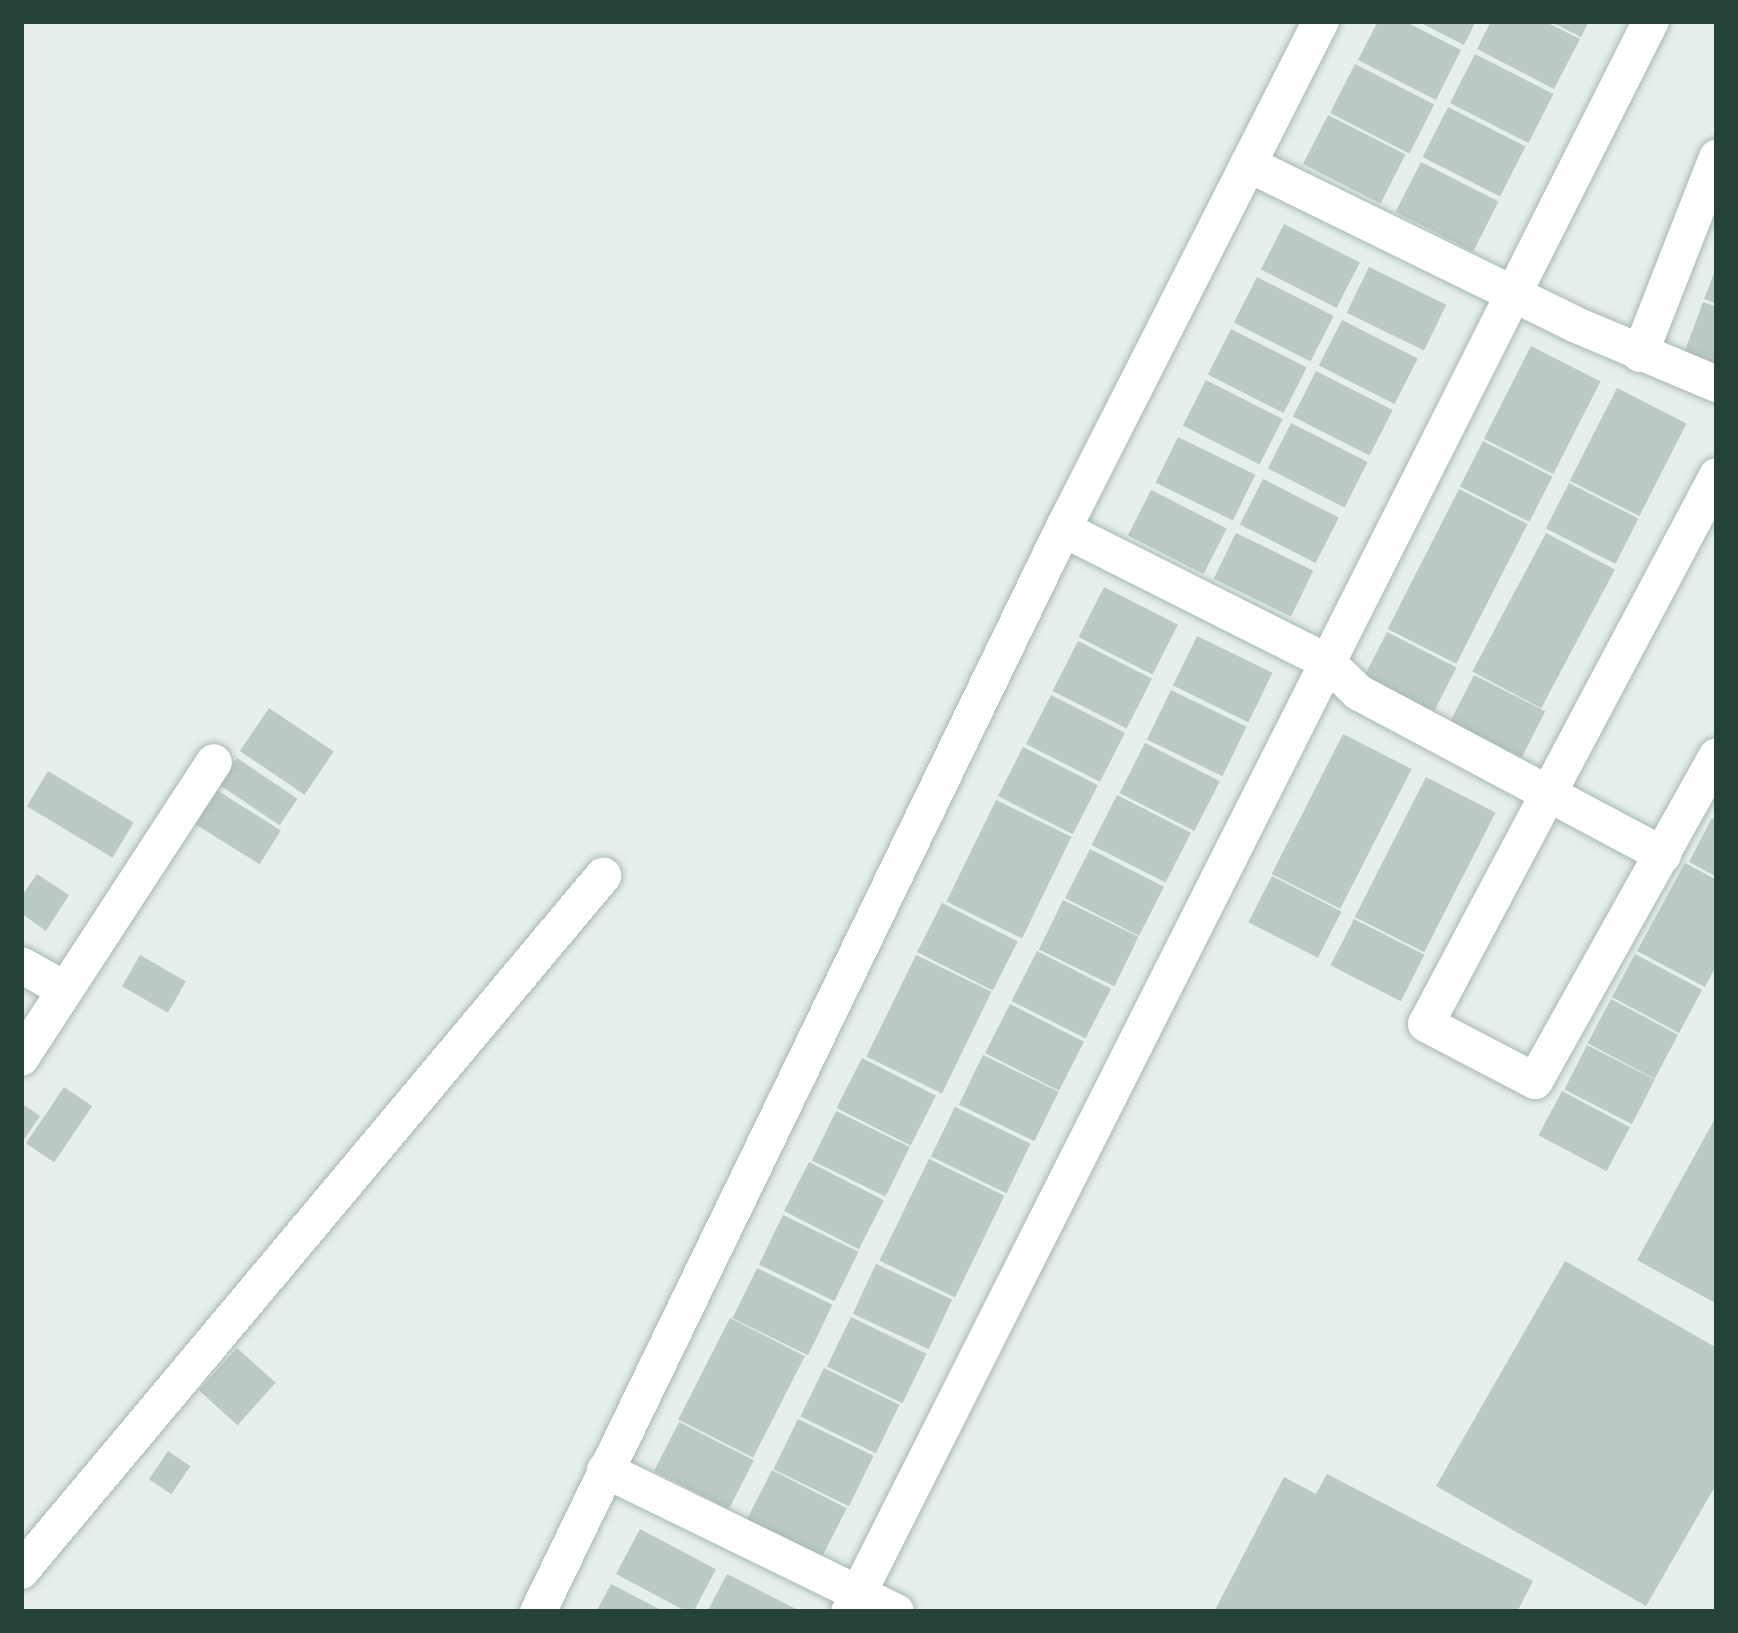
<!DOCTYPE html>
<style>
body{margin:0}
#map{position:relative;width:1738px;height:1633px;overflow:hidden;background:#e6efeb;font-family:"Golos Text",sans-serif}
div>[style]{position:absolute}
.building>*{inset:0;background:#bbcac4;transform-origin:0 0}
.roads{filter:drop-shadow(0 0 3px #a8b8b2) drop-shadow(0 0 3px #a8b8b2)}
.street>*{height:36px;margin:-18px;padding:0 18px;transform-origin:18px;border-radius:18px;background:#fff}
span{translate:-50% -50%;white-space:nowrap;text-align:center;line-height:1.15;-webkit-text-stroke:12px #f7fbf9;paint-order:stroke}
.frame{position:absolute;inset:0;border:24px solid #24423a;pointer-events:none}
</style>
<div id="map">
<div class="building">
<div style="clip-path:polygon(1378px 21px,1404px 21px,1461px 50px,1436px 100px,1358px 60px)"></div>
<div style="clip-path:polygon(1417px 21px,1476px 21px,1464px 45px)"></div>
<div style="clip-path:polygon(1491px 21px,1544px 21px,1580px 39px,1554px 89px,1477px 49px)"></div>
<div style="clip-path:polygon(1549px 21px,1589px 21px,1581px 37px)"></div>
<div style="left:1475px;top:54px;width:88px;height:55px;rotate:27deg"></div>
<div style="left:1355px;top:64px;width:89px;height:55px;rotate:27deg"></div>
<div style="left:1448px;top:107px;width:87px;height:56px;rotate:27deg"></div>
<div style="left:1328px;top:115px;width:87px;height:55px;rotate:27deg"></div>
<div style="left:1421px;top:162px;width:87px;height:56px;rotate:27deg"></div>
<div style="left:1284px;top:224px;width:85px;height:51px;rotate:27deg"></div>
<div style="clip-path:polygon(1717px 266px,1717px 304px,1704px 299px)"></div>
<div style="left:1369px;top:267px;width:86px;height:51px;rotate:26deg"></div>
<div style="left:1257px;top:277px;width:86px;height:51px;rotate:27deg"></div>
<div style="clip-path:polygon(1703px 302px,1717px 307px,1717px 369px,1683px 356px)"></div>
<div style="left:1342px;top:320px;width:85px;height:51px;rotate:27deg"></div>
<div style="left:1231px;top:329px;width:85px;height:51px;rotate:27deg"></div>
<div style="left:1531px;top:346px;width:78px;height:104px;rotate:27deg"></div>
<div style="left:1316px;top:371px;width:86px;height:51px;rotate:27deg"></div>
<div style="left:1206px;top:380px;width:86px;height:51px;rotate:27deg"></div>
<div style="left:1617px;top:388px;width:78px;height:104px;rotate:27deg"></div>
<div style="left:1291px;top:423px;width:86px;height:51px;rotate:27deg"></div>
<div style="left:1178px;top:437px;width:86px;height:51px;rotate:26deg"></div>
<div style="left:1483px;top:441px;width:78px;height:51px;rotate:27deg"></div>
<div style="left:1263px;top:479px;width:85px;height:51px;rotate:27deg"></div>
<div style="left:1569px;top:483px;width:78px;height:51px;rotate:27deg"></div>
<div style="left:1459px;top:489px;width:77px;height:157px;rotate:27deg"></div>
<div style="left:1151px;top:490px;width:85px;height:51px;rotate:27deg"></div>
<div style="left:1236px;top:533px;width:86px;height:51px;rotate:26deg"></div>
<div style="left:1546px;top:533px;width:78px;height:157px;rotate:28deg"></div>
<div style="left:1104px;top:587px;width:83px;height:56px;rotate:27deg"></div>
<div style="left:1387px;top:632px;width:78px;height:51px;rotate:27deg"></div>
<div style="left:1197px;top:636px;width:84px;height:55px;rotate:26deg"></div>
<div style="left:1078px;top:641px;width:83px;height:56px;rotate:27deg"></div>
<div style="left:1474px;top:675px;width:80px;height:52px;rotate:27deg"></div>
<div style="left:1171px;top:690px;width:84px;height:55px;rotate:26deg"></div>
<div style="left:1051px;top:695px;width:83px;height:55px;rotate:27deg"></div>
<div style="left:269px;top:708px;width:78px;height:52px;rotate:34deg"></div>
<div style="left:1343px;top:734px;width:77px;height:157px;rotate:27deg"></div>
<div style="left:1145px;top:743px;width:84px;height:56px;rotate:27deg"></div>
<div style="left:1023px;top:747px;width:84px;height:55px;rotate:27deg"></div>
<div style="left:237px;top:758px;width:73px;height:32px;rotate:34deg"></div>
<div style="left:48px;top:771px;width:100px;height:41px;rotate:31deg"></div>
<div style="left:1426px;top:777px;width:78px;height:157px;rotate:27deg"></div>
<div style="left:213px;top:788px;width:80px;height:40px;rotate:32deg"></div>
<div style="left:1117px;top:795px;width:83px;height:56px;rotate:27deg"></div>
<div style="left:996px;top:800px;width:84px;height:113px;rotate:26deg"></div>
<div style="clip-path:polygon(1712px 818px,1717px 821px,1717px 877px,1689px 862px)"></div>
<div style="left:1090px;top:849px;width:83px;height:55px;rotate:27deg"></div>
<div style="clip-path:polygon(1685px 863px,1717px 880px,1717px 964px,1705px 987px,1637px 951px)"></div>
<div style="clip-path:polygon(37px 874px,69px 895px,46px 931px,21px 913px,21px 897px)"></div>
<div style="left:1272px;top:876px;width:78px;height:52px;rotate:27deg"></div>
<div style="left:1063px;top:900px;width:84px;height:55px;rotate:26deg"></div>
<div style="left:942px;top:903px;width:85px;height:55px;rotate:27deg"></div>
<div style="left:1354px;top:919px;width:79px;height:52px;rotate:27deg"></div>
<div style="left:1037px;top:951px;width:83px;height:56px;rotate:27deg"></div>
<div style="left:1635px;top:954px;width:76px;height:49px;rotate:28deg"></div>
<div style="left:140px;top:955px;width:53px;height:36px;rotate:30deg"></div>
<div style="left:916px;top:955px;width:84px;height:113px;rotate:26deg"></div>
<div style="left:1611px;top:999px;width:76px;height:50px;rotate:28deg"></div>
<div style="left:1010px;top:1004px;width:83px;height:55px;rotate:27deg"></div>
<div style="left:1587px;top:1045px;width:76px;height:50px;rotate:27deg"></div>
<div style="left:983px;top:1055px;width:84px;height:55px;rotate:26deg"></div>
<div style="left:862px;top:1058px;width:83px;height:56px;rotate:27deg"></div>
<div style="left:64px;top:1087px;width:34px;height:68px;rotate:34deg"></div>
<div style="left:1562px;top:1091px;width:77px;height:50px;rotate:28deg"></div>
<div style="clip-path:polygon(21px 1103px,40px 1116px,21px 1144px)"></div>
<div style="left:955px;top:1107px;width:84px;height:55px;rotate:26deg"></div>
<div style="left:836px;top:1111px;width:82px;height:55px;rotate:26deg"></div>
<div style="clip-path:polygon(1717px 1115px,1717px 1304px,1637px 1260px)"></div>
<div style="left:929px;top:1159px;width:84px;height:113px;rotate:26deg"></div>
<div style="left:809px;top:1162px;width:84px;height:55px;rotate:27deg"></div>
<div style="left:783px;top:1215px;width:84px;height:55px;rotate:26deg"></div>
<div style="clip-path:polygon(1565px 1261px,1717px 1348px,1717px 1483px,1646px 1606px,1436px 1486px)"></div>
<div style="left:876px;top:1264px;width:84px;height:55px;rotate:25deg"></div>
<div style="left:757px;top:1268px;width:84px;height:56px;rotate:26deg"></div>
<div style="left:851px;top:1317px;width:84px;height:55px;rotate:26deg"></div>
<div style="left:730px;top:1318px;width:84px;height:114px;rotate:27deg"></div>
<div style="left:237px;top:1348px;width:52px;height:57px;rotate:42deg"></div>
<div style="left:824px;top:1368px;width:84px;height:54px;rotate:26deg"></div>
<div style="left:798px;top:1419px;width:84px;height:56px;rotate:26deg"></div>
<div style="left:679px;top:1422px;width:84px;height:55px;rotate:27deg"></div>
<div style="left:168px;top:1451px;width:27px;height:34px;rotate:34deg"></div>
<div style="left:772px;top:1470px;width:84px;height:56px;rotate:27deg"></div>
<div style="clip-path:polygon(1327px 1474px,1533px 1581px,1517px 1612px,1214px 1612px,1284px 1477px,1316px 1494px)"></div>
<div style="left:640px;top:1529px;width:86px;height:51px;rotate:28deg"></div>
<div style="clip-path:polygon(727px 1574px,802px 1612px,707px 1612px)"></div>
<div style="clip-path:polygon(611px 1584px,665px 1612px,596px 1612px)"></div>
</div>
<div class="roads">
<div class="street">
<div style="left:1248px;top:164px;width:363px;rotate:26.1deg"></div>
<div style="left:1574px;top:324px;width:155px;rotate:22.8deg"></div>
<div style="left:1640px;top:354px;width:211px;rotate:-68.6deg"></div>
<div style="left:1717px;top:476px;width:620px;rotate:117.97deg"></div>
<div style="left:1426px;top:1024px;width:123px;rotate:27.6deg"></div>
<div style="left:1535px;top:1081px;width:372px;rotate:-60.8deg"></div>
<div style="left:1063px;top:529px;width:296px;rotate:26.7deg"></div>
<div style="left:1327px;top:662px;width:43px;rotate:44.1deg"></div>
<div style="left:1358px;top:692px;width:346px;rotate:28.1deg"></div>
<div style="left:21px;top:965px;width:47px;rotate:29.3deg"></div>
<div style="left:21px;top:1058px;width:353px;rotate:-56.9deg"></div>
<div style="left:605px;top:1470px;width:324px;rotate:26deg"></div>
<div style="left:21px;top:1571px;width:907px;rotate:-50.06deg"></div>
<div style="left:538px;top:1612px;width:1204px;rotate:-64.14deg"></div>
<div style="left:1063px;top:529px;width:570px;rotate:-63.08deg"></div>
<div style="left:849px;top:1612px;width:1782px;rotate:-63.25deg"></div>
</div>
</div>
<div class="frame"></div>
</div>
